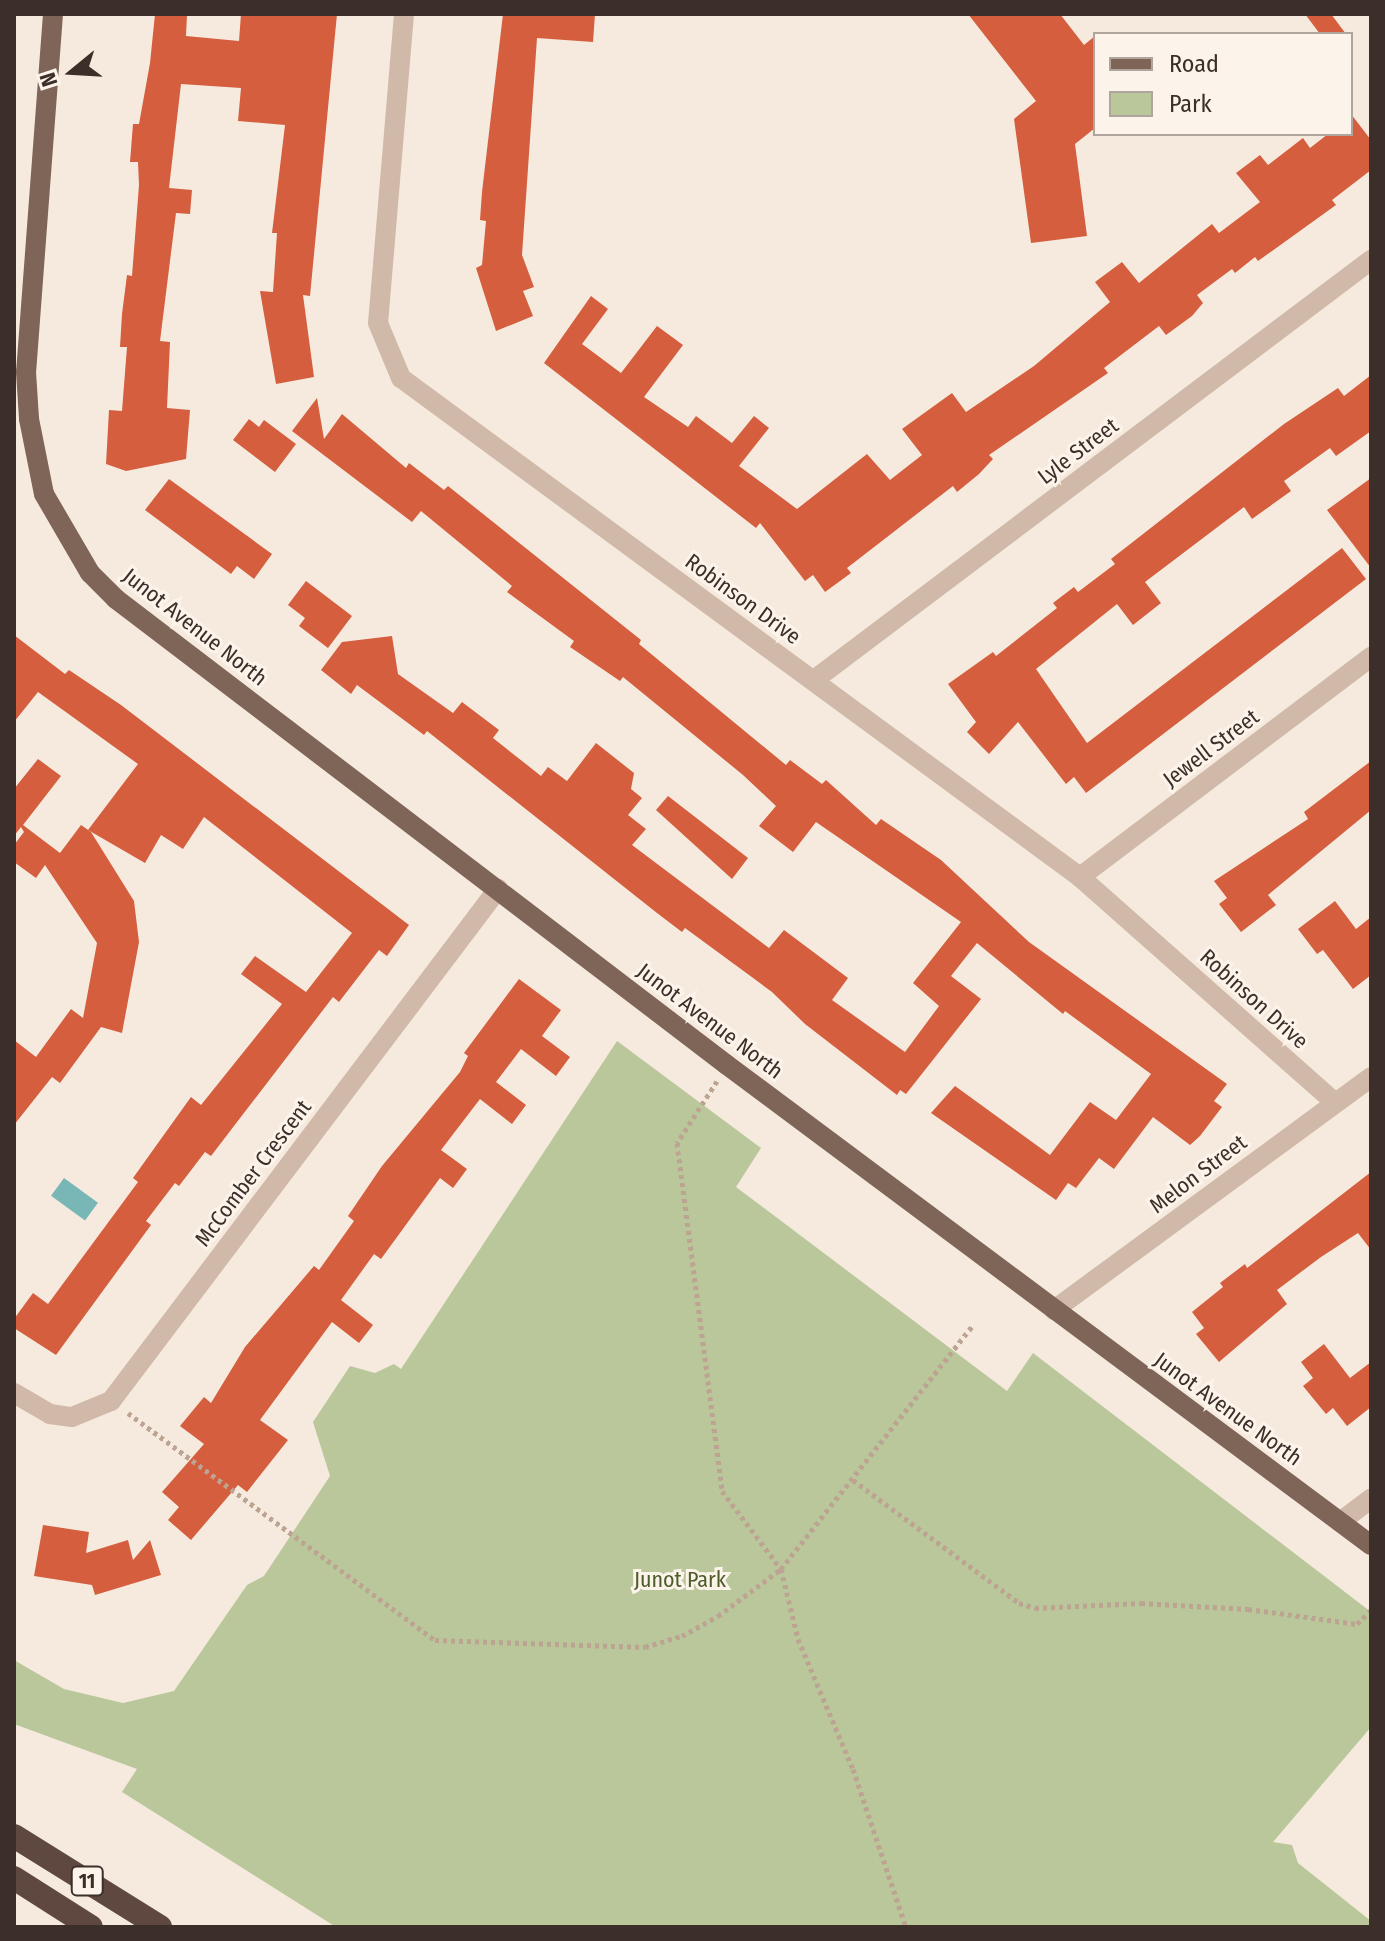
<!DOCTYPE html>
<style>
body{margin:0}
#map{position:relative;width:1385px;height:1941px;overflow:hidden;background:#f6eade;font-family:"Fira Sans Condensed",sans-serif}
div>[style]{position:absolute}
.green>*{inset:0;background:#b9c79b}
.water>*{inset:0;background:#79b6b6;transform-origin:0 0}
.building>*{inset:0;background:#d45e3d}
.path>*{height:5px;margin-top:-2.5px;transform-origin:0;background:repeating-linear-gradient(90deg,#bca392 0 4px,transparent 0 8px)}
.minor>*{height:20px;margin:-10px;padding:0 10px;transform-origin:10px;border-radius:10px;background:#d0b9a8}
.major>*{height:20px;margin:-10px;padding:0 10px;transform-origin:10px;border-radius:10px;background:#7f6458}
.highway>*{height:24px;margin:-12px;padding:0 12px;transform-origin:12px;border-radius:12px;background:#5e483f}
span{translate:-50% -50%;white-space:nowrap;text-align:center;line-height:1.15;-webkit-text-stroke:6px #fcf4eb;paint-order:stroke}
.shield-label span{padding:2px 6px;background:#fcf4eb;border:2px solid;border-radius:6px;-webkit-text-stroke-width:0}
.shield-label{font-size:20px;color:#3c2e29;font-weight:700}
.street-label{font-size:22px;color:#3c2e29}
.park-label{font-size:22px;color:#4c5d29}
.frame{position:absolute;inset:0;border:16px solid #3c2e29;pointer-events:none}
.legend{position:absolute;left:1093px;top:32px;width:260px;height:104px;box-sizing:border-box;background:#fcf4eb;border:2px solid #afa59d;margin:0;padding:10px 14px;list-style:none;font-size:24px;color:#3c2e29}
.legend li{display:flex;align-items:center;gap:16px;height:40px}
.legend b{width:40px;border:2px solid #afa59d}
.north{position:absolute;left:32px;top:32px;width:80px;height:80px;-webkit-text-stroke:6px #fcf4eb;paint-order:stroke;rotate:252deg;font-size:22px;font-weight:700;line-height:32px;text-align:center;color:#3c2e29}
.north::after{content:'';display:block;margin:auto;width:28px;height:36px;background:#3c2e29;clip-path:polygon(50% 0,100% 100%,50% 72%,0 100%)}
</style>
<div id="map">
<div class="green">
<div style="clip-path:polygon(617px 1041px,761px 1148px,736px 1187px,1007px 1391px,1033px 1353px,1371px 1612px,1371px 1727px,1273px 1842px,1292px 1845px,1298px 1863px,1371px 1921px,1371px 1927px,336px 1927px,122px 1792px,137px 1769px,14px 1724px,14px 1660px,64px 1689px,123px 1703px,174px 1691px,247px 1585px,264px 1576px,330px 1476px,313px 1422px,350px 1366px,375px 1373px,394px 1364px,401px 1369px)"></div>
</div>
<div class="water">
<div style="left:64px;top:1178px;width:42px;height:22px;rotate:36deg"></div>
</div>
<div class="building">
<div style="clip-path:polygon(155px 14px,187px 14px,186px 36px,239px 41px,241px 14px,337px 14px,310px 296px,303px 295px,314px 377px,276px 384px,260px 291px,273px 292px,277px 233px,272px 233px,285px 125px,238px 121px,241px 88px,181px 84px,169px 188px,192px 190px,190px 214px,176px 213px,160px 341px,170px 342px,167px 408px,190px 410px,186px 459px,126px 471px,106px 464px,109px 410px,122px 411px,127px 347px,120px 347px,122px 314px,127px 275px,132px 276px,139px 185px,138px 162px,130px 162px,133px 124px,139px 124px,150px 63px)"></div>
<div style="clip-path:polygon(503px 14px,595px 14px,593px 42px,537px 38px,522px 255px,534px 287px,523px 291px,533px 316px,496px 331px,476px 268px,482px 265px,486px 221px,480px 220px,482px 192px)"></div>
<div style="clip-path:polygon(968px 14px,1060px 14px,1084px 45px,1095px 36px,1095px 128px,1075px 144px,1087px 236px,1031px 243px,1014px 119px,1036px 101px)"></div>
<div style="clip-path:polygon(1305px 14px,1331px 14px,1346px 34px,1320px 34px)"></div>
<div style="clip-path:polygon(1351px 114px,1371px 140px,1371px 170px,1332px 200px,1336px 205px,1258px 261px,1255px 257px,1235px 273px,1232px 269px,1197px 295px,1203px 303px,1192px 316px,1166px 335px,1159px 326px,1104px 368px,1108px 373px,989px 455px,993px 459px,979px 474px,957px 492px,953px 486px,847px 568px,851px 573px,825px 592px,813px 575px,805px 581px,760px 523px,756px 528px,544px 363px,591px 296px,608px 309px,582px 344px,621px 373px,657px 326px,683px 345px,644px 397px,688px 427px,696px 416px,732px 443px,754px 416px,769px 428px,739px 466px,797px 509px,867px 454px,890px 480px,922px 455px,902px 429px,952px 393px,966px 412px,1034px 366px,1110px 302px,1095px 282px,1122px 262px,1139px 283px,1212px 224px,1219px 233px,1260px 202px,1236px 173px,1260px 155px,1268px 165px,1303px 138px,1310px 148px,1328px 134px,1351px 134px)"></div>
<div style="clip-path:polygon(1371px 375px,1371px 431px,1336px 456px,1330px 448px,1284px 481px,1291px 491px,1252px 519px,1244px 507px,1145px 582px,1161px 603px,1133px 625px,1117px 604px,1036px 669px,1087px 743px,1342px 548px,1366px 579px,1086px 793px,1074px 777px,1066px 784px,1018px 722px,989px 754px,967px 732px,976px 722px,948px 684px,993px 652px,996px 656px,1057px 608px,1053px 603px,1074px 587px,1078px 592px,1115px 564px,1111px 559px,1284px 424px,1338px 388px,1344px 396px)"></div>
<div style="clip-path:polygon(317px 398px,324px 439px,342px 414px,406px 468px,409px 463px,444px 490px,448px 486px,641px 640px,639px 644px,786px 765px,790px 760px,822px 784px,826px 780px,876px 825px,881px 819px,941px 860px,1029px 942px,1227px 1084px,1214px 1101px,1222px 1107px,1200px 1136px,1190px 1145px,1153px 1117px,1114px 1169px,1099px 1158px,1076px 1188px,1068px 1183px,1056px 1200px,931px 1113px,955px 1086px,1050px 1155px,1090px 1102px,1116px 1120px,1151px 1074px,1065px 1011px,1063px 1014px,977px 943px,951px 976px,981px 999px,906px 1094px,900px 1090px,897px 1095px,805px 1024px,772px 992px,685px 928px,682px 932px,657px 913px,427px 731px,424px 735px,357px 685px,351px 694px,321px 670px,342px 642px,392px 636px,398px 674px,453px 713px,462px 702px,499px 730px,493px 738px,541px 776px,548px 767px,567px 781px,596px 743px,634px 773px,631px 789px,642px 798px,628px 815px,646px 829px,632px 845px,769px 948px,784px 930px,848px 978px,832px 1000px,905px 1052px,939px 1006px,913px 983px,961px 922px,816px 822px,793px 852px,759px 826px,776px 806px,743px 775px,623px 677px,620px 681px,570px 647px,574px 641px,507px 592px,512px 586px,421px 511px,412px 522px,292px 431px)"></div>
<div style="clip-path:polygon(249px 419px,259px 427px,264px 420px,296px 444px,275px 472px,233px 440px)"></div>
<div style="clip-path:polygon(1371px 478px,1371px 568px,1327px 510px)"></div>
<div style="clip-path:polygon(169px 479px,272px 554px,254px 579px,237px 566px,231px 574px,145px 510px)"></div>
<div style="clip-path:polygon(306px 581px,352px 616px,328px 648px,299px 626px,305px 618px,288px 605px)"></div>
<div style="clip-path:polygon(14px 635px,65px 674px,69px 670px,121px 705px,409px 925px,387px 956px,379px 950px,339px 1002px,333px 997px,211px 1156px,205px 1152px,179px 1186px,175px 1183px,146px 1221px,151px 1225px,56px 1355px,14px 1328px,14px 1319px,33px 1293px,48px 1304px,138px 1182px,133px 1178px,191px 1097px,201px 1105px,282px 1004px,241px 974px,255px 956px,306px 992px,352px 933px,204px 817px,183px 849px,161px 835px,145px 863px,88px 830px,138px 764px,38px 692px,14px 722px)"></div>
<div style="clip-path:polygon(38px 759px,61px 776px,23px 825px,60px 853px,81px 825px,91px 832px,134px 901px,139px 942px,122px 1033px,101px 1027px,60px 1083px,52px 1077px,14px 1125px,14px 1040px,36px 1057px,71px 1009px,83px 1018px,97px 943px,45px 865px,36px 878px,14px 862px,14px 845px,24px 832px,21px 827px,14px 836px,14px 789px)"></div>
<div style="clip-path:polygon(1371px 761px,1371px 810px,1268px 895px,1276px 905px,1241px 932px,1219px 904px,1227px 898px,1214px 881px,1308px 819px,1304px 812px)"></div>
<div style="clip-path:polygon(668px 796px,748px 858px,732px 879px,656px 810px)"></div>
<div style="clip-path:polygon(1335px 901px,1356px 929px,1371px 917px,1371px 975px,1353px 989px,1323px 950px,1317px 954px,1298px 929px)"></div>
<div style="clip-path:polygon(519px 979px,561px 1010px,542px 1036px,570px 1057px,556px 1076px,521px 1049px,496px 1082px,526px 1105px,512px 1124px,480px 1099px,441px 1150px,467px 1169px,453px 1188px,440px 1178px,381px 1259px,374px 1254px,341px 1300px,373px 1325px,359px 1343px,332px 1322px,260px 1420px,288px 1440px,247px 1492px,238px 1485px,191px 1540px,168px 1520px,179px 1507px,162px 1492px,204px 1444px,180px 1426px,204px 1397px,211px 1403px,245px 1347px,314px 1266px,319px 1270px,354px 1221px,348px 1216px,382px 1166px,460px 1072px,468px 1056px,464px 1053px)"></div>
<div style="clip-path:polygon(1371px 1172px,1371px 1250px,1358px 1233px,1321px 1257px,1277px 1290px,1287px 1304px,1219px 1362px,1196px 1334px,1204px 1328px,1192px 1312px,1223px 1287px,1220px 1283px,1245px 1264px,1247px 1268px)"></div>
<div style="clip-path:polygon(1324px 1344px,1350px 1378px,1371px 1362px,1371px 1407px,1347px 1426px,1333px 1408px,1326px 1414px,1303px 1386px,1313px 1378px,1301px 1362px)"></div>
<div style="clip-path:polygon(43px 1525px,89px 1532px,86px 1553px,128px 1540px,133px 1560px,150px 1540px,161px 1575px,95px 1595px,92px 1585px,34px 1576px)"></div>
</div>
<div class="path">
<div style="left:717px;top:1081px;width:74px;rotate:122.8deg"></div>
<div style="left:677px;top:1143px;width:351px;rotate:82.6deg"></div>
<div style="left:722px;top:1491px;width:98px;rotate:52.9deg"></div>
<div style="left:781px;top:1569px;width:72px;rotate:76.3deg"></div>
<div style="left:798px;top:1639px;width:141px;rotate:67.1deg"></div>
<div style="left:853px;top:1769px;width:167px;rotate:71.5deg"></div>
<div style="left:128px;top:1413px;width:382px;rotate:36.5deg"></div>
<div style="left:435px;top:1640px;width:210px;rotate:1.9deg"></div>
<div style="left:645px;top:1647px;width:39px;rotate:-17deg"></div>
<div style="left:682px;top:1636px;width:41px;rotate:-29.1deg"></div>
<div style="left:718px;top:1616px;width:79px;rotate:-36.7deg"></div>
<div style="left:781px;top:1569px;width:310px;rotate:-51.8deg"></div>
<div style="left:853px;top:1480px;width:207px;rotate:36.5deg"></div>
<div style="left:1019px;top:1603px;width:17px;rotate:17deg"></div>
<div style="left:1035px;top:1608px;width:106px;rotate:-2.7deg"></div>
<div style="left:1141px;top:1603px;width:107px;rotate:3.2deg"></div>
<div style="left:1248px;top:1609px;width:110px;rotate:7.8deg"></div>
<div style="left:1357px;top:1624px;width:20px;rotate:-45deg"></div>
</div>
<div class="minor">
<div style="left:404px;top:14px;width:310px;rotate:94.8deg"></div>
<div style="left:378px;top:323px;width:60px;rotate:67.3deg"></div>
<div style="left:401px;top:378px;width:843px;rotate:36.31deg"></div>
<div style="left:1080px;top:877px;width:339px;rotate:41.5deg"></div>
<div style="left:814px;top:680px;width:698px;rotate:-37.02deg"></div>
<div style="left:1080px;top:877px;width:365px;rotate:-37.1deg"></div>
<div style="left:1054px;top:1310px;width:393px;rotate:-36.3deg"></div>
<div style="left:14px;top:1393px;width:42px;rotate:30.3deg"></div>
<div style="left:50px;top:1414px;width:22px;rotate:8deg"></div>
<div style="left:72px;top:1417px;width:42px;rotate:-22.3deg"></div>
<div style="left:111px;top:1401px;width:642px;rotate:-52.92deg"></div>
<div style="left:1340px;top:1522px;width:39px;rotate:-37deg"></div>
</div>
<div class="major">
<div style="left:53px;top:14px;width:359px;rotate:94.3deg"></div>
<div style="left:26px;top:372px;width:47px;rotate:86.3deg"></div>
<div style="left:29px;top:419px;width:76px;rotate:78.7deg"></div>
<div style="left:44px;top:494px;width:91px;rotate:59.8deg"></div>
<div style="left:90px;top:573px;width:37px;rotate:45deg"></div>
<div style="left:116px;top:599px;width:768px;rotate:37.33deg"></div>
<div style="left:727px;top:1065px;width:803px;rotate:36.7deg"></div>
</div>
<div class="highway">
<div style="left:14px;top:1836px;width:172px;rotate:31.9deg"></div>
<div style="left:14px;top:1878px;width:91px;rotate:32.5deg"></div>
</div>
<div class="shield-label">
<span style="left:87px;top:1881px">11</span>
</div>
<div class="street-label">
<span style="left:1078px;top:451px;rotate:-37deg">Lyle Street</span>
<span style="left:743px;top:599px;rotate:36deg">Robinson Drive</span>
<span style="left:195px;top:627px;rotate:38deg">Junot Avenue North</span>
<span style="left:1211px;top:748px;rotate:-37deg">Jewell Street</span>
<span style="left:1254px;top:999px;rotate:42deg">Robinson Drive</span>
<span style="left:710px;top:1021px;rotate:37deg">Junot Avenue North</span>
<span style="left:253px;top:1173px;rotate:-53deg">McComber Crescent</span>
<span style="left:1198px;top:1174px;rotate:-37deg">Melon Street</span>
<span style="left:1228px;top:1409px;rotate:36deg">Junot Avenue North</span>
</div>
<div class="park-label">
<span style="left:680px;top:1580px">Junot Park</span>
</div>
<div class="frame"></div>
<ul class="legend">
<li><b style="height:10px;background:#7f6458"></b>Road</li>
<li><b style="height:22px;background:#b9c79b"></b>Park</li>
</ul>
<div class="north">N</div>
</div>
